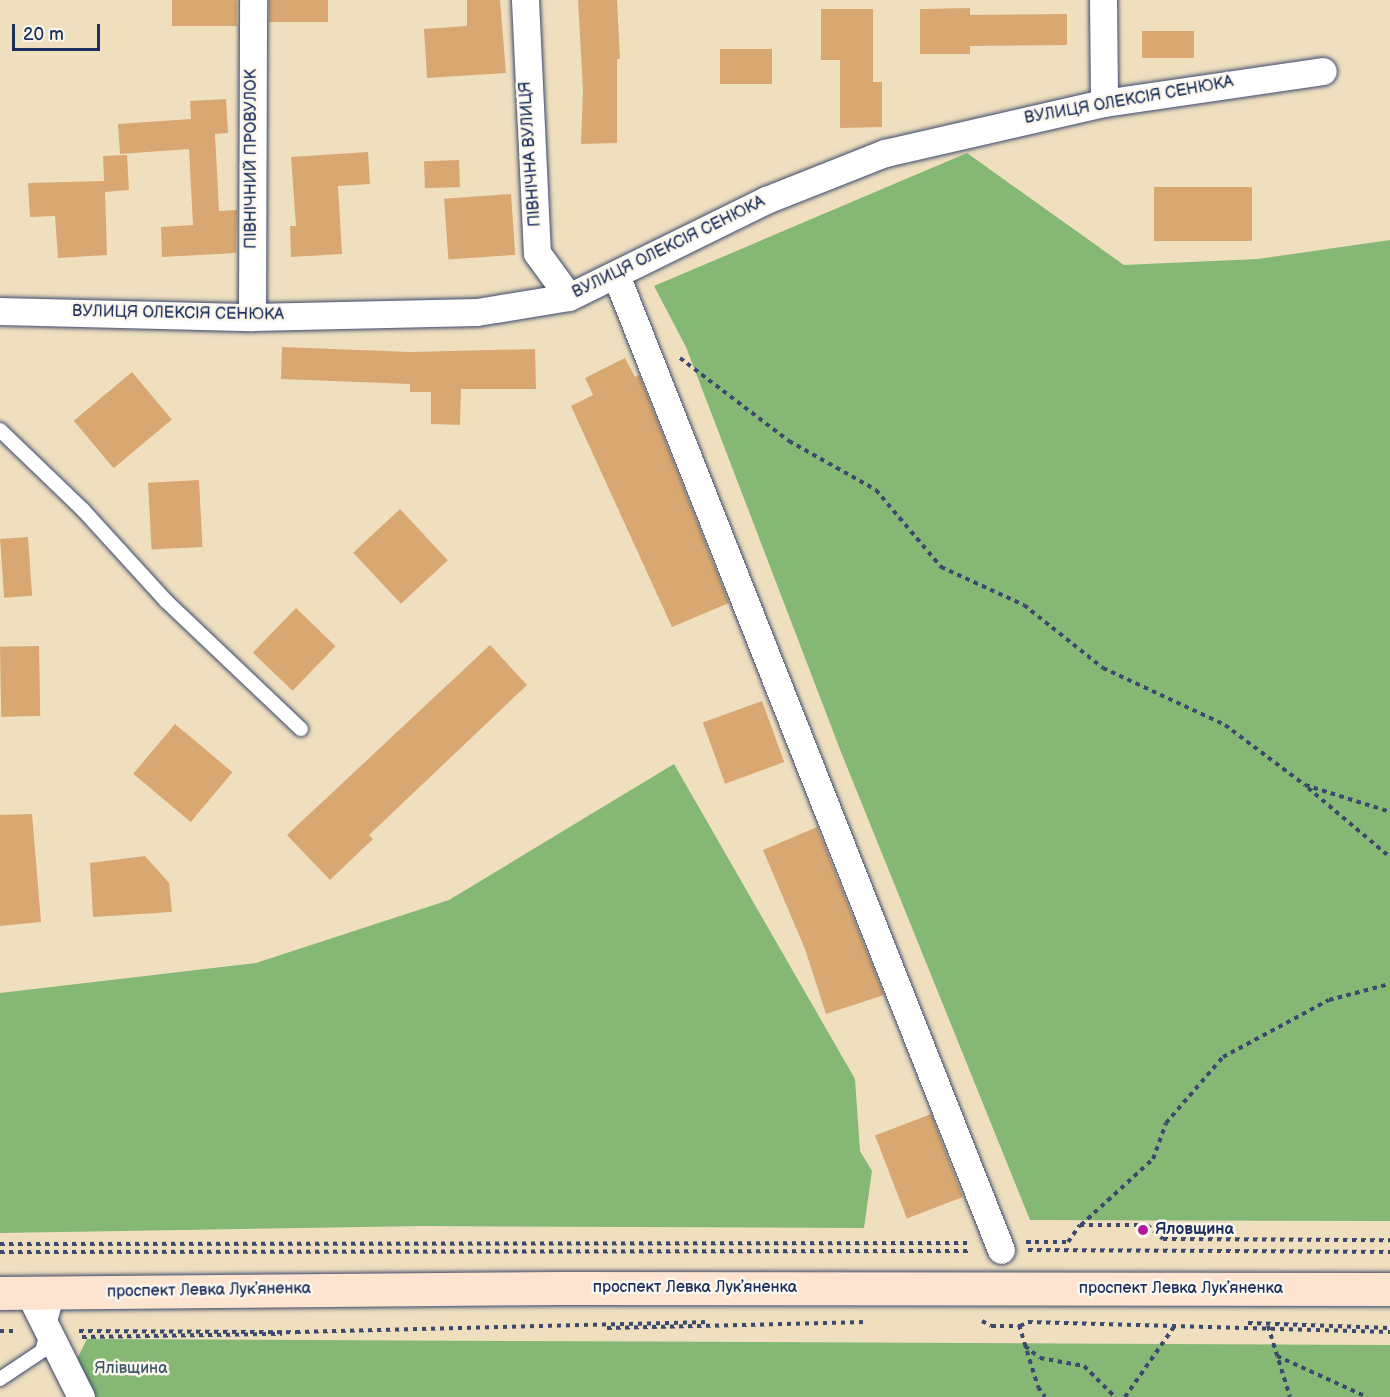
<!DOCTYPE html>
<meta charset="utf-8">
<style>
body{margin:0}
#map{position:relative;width:1390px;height:1397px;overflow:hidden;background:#efdfbf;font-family:"Balsamiq Sans",sans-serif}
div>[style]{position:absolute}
.forest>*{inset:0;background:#84b874}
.building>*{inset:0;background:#d9a872;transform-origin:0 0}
.path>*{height:4px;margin-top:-2px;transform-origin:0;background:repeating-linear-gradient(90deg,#3b496d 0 4.5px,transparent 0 9px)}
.roads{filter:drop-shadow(0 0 2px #3b496d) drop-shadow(0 0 2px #3b496d)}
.service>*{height:14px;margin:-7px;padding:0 7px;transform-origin:7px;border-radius:7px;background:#fff}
.minor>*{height:27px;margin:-13.5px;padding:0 13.5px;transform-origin:13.5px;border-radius:13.5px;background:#fff}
.secondary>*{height:33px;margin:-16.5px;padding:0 16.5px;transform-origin:16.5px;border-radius:16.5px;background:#fde4d1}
.dots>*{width:16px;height:16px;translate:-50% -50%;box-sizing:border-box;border:3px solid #fbf7ec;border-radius:50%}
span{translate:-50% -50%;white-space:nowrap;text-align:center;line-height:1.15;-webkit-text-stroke:5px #fbf7ec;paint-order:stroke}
.street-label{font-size:16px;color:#1b2f5e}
.poi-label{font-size:16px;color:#1b2f5e;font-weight:700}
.left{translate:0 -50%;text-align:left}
.park-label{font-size:16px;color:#3e5968}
.scale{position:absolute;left:12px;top:24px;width:88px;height:27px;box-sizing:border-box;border:3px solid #1b2f5e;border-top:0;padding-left:8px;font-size:18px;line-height:21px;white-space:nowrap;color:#1b2f5e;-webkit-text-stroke:4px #fbf7ec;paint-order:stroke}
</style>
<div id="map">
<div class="forest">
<div style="clip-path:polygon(967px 153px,1124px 265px,1258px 259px,1390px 240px,1390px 1221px,1030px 1220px,841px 752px,686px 347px,654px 286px)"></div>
<div style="clip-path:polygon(674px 764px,855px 1079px,860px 1151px,872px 1171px,864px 1228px,422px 1226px,0 1233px,0 993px,256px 963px,449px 900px)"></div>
<div style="clip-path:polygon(87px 1339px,1390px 1345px,1390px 1397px,92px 1397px,71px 1371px)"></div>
</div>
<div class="building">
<div style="left:172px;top:0;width:65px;height:26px"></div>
<div style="left:269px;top:0;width:59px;height:22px"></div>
<div style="clip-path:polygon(467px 0,500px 0,506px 73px,427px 78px,424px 29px,467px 26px)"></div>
<div style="clip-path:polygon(578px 0,617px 0,620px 59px,617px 59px,617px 143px,581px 144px,583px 90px)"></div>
<div style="clip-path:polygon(970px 8px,970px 15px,1067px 14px,1067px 45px,970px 46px,970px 54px,920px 54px,920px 9px)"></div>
<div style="clip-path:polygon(821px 9px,873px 9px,873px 82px,882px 82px,882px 127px,840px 128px,840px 60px,821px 60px)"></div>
<div style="left:1194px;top:31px;width:27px;height:52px;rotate:90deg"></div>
<div style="left:720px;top:49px;width:52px;height:35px"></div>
<div style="clip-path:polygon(226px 99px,228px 133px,215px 134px,219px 211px,237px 210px,236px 253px,162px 257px,161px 227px,193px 225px,189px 149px,120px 154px,118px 124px,191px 119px,190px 101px)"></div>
<div style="clip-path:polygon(368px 152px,370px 184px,338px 186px,342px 254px,291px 257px,290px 226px,296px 226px,291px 157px)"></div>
<div style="clip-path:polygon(127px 155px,129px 190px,105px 192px,107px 255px,58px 258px,55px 216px,30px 217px,28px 183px,104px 181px,103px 156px)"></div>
<div style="left:459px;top:160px;width:27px;height:35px;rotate:88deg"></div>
<div style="left:1154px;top:187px;width:98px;height:54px"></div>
<div style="left:511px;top:194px;width:61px;height:67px;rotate:86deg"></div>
<div style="clip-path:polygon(282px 347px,410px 352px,535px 349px,536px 389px,461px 389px,460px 425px,431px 424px,431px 392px,410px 392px,410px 384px,281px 379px)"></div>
<div style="clip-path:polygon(625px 358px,635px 377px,639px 375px,729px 603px,672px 627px,571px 406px,593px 395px,585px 378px)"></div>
<div style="left:132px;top:372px;width:62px;height:76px;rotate:50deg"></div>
<div style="left:199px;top:480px;width:67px;height:51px;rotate:87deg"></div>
<div style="left:400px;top:509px;width:70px;height:64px;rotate:47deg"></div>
<div style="left:28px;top:537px;width:59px;height:28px;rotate:86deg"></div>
<div style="left:296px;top:608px;width:55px;height:62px;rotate:44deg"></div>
<div style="clip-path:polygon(490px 645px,527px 685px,369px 835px,373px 839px,330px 880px,287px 835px)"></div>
<div style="left:39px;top:646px;width:70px;height:39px;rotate:89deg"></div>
<div style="left:762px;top:701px;width:65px;height:63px;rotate:70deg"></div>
<div style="left:175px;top:724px;width:75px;height:65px;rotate:40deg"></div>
<div style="clip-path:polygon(32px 814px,41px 922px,0 926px,0 815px)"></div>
<div style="clip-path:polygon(817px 827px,884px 995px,826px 1014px,805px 949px,763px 850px)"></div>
<div style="clip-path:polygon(145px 856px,169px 883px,172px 912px,93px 917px,90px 863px)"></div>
<div style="left:931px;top:1114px;width:89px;height:60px;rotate:69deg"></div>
</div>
<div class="path">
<div style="left:680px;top:358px;width:137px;rotate:37.3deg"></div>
<div style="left:789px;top:441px;width:100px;rotate:29.4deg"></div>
<div style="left:876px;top:490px;width:101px;rotate:49.8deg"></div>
<div style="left:941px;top:567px;width:91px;rotate:24.6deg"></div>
<div style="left:1024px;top:605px;width:101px;rotate:38.6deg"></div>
<div style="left:1103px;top:668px;width:135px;rotate:25deg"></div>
<div style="left:1225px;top:725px;width:100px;rotate:36.9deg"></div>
<div style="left:1305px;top:785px;width:89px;rotate:17.6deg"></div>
<div style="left:1308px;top:788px;width:107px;rotate:40.1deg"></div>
<div style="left:1081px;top:1225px;width:98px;rotate:-42.5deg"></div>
<div style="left:1153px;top:1159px;width:38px;rotate:-70deg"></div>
<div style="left:1166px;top:1123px;width:87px;rotate:-49.2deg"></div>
<div style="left:1223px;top:1057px;width:120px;rotate:-28.3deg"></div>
<div style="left:1329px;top:1000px;width:63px;rotate:-14.7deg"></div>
<div style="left:1026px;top:1242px;width:42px"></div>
<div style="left:1068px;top:1242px;width:21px;rotate:-55deg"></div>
<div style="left:1080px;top:1225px;width:67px"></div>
<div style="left:1147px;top:1225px;width:21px;rotate:41deg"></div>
<div style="left:1163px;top:1239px;width:227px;rotate:0.3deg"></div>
<div style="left:0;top:1244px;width:967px;rotate:-0.06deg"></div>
<div style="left:1028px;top:1250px;width:362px;rotate:0.3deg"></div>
<div style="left:0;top:1252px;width:972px;rotate:-0.06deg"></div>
<div style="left:982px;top:1321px;width:10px;rotate:29deg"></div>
<div style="left:991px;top:1326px;width:29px"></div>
<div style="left:1020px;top:1326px;width:9px;rotate:-27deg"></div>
<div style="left:1028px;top:1322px;width:362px;rotate:1.6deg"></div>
<div style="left:1248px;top:1323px;width:142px;rotate:2deg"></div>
<div style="left:1019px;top:1325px;width:65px;rotate:73deg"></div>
<div style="left:1038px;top:1387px;width:12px;rotate:55deg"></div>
<div style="left:1268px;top:1326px;width:74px;rotate:72.8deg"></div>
<div style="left:607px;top:1328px;width:260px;rotate:-1.3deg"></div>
<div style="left:0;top:1331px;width:17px"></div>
<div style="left:79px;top:1331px;width:217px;rotate:0.3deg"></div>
<div style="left:296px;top:1332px;width:414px;rotate:-1.4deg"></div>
<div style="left:82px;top:1337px;width:200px;rotate:-0.9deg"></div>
<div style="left:1025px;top:1346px;width:19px;rotate:39deg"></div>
<div style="left:1040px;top:1358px;width:45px;rotate:10.3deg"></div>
<div style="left:1084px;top:1366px;width:44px;rotate:45deg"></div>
<div style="left:1277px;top:1356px;width:99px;rotate:24.5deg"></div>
<div style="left:1125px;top:1397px;width:89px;rotate:-55.1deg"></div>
</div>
<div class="roads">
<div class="service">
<div style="left:0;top:430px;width:115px;rotate:43.9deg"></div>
<div style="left:83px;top:510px;width:123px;rotate:47.6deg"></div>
<div style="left:166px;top:601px;width:186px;rotate:43.5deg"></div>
<div style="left:0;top:1379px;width:50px;rotate:-33.7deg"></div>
<div style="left:42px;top:1351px;width:60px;rotate:-74.6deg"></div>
</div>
<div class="minor">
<div style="left:525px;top:0;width:253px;rotate:87.3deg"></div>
<div style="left:537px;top:253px;width:54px;rotate:54deg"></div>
<div style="left:1103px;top:0;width:103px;rotate:89.4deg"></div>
<div style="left:616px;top:275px;width:1048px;rotate:68.45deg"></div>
<div style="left:0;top:311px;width:252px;rotate:1.4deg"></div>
<div style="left:252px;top:317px;width:225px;rotate:-1.3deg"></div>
<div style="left:477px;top:312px;width:93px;rotate:-9.3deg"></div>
<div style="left:569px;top:297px;width:220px;rotate:-26.2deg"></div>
<div style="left:766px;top:200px;width:128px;rotate:-21.6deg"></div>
<div style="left:885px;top:153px;width:225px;rotate:-12.9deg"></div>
<div style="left:1104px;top:103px;width:221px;rotate:-8.3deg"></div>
<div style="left:252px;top:317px;width:317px;rotate:-89.8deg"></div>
<div style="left:29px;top:1293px;width:116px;rotate:63.4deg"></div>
</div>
<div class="secondary">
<div style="left:0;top:1293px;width:563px;rotate:-0.51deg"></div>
<div style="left:563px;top:1288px;width:827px;rotate:0.07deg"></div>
</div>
</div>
<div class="dots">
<div style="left:1143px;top:1230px;background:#b5179e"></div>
</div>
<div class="street-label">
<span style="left:1129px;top:101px;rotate:-10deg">ВУЛИЦЯ ОЛЕКСІЯ СЕНЮКА</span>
<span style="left:531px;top:154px;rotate:-94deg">ПІВНІЧНА ВУЛИЦЯ</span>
<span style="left:252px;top:159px;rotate:-90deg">ПІВНІЧНИЙ ПРОВУЛОК</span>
<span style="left:669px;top:248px;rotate:-26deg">ВУЛИЦЯ ОЛЕКСІЯ СЕНЮКА</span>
<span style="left:178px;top:314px;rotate:1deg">ВУЛИЦЯ ОЛЕКСІЯ СЕНЮКА</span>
<span style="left:695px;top:1288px">проспект Левка Лукʼяненка</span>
<span style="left:1181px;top:1289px">проспект Левка Лукʼяненка</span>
<span style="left:209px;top:1291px;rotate:-1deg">проспект Левка Лукʼяненка</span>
</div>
<div class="poi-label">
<span class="left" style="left:1155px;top:1230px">Яловщина</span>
</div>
<div class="park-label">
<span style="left:131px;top:1369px">Ялівщина</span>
</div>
<div class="scale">20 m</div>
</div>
